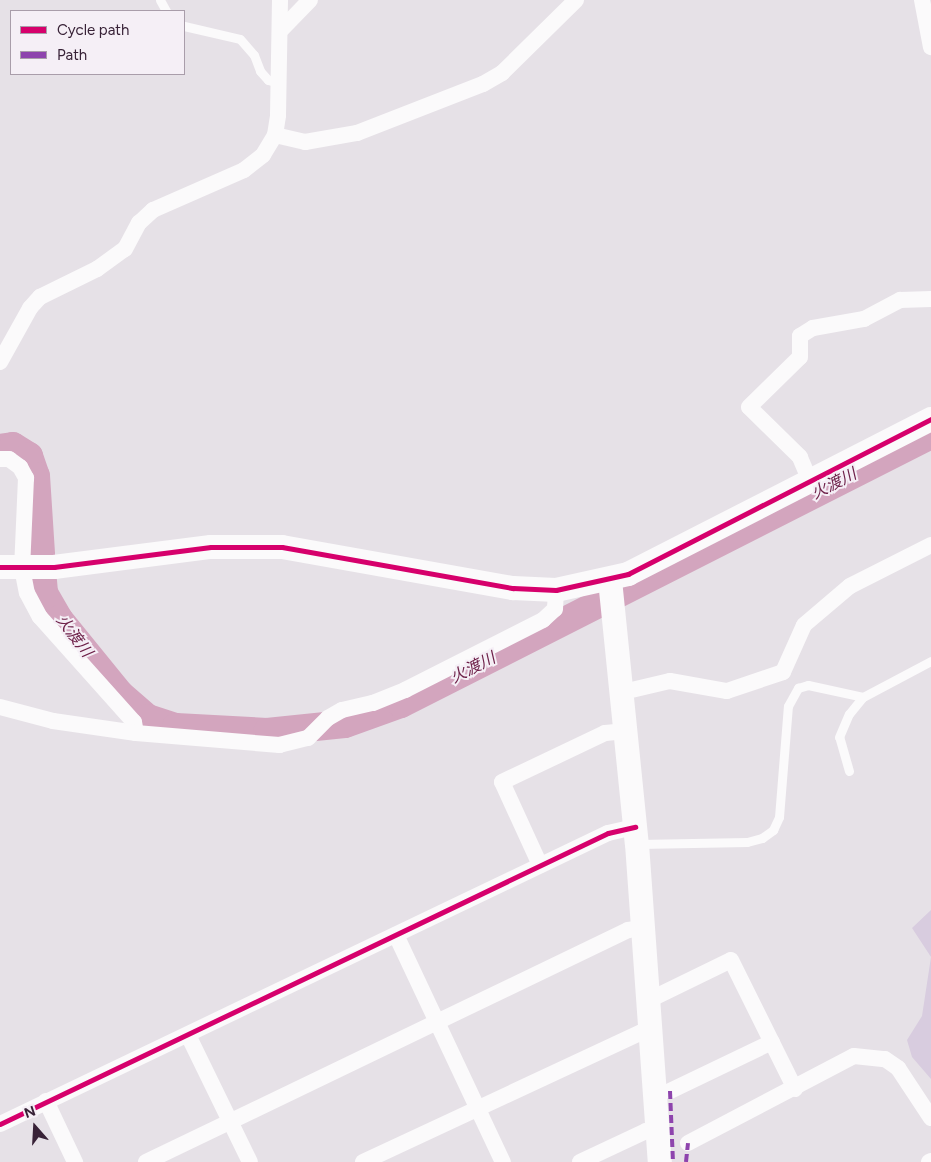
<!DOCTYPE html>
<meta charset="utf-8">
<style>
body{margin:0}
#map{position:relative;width:931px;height:1162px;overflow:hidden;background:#e6e1e7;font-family:Figtree,"Noto Sans JP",sans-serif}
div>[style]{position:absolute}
.green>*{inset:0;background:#d8ccdf}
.river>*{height:28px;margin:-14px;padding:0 14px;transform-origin:14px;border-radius:14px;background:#d3a5be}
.lane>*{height:9px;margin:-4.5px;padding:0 4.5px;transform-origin:4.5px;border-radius:4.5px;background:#fbfafb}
.street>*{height:16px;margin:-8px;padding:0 8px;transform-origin:8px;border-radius:8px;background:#fbfafb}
.secondary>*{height:24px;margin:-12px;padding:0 12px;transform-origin:12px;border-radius:12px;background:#fbfafb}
.quiet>*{height:4px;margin-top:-2px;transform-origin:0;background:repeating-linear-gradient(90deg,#8e44ad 0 8px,transparent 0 12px)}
.cycleway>*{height:5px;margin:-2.5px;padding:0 2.5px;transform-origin:2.5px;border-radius:2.5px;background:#d6006c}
span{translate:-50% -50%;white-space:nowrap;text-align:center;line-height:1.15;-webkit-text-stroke:4px #f5eff6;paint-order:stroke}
.water-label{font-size:16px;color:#6e2149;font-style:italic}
.legend{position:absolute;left:10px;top:10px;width:175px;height:65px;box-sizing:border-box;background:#f5eff6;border:1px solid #a99daa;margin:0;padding:6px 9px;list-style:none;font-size:15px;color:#382237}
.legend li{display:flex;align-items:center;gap:10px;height:25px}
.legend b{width:25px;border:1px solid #a99daa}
.north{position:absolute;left:10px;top:1102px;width:50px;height:50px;-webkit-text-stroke:4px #f5eff6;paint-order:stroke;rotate:341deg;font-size:14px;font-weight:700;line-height:20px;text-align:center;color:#382237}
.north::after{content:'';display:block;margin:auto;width:18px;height:22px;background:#382237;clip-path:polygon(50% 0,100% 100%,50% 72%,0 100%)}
</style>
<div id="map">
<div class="green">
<div style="clip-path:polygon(931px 910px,931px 1079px,912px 1057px,907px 1040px,922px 1016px,931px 957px,912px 928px)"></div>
</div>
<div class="river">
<div style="left:0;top:448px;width:13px;rotate:-9deg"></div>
<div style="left:13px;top:446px;width:19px;rotate:32deg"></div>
<div style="left:29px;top:456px;width:21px;rotate:71deg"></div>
<div style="left:36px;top:476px;width:78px;rotate:86.3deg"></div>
<div style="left:43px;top:581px;width:12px;rotate:85deg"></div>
<div style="left:44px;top:593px;width:30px;rotate:60deg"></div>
<div style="left:59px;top:619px;width:97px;rotate:50.9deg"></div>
<div style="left:120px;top:694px;width:37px;rotate:41deg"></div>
<div style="left:148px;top:718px;width:29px;rotate:18deg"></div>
<div style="left:176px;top:727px;width:91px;rotate:3.1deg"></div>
<div style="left:267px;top:732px;width:78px;rotate:-5.9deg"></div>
<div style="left:345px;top:724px;width:59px;rotate:-19.7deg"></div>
<div style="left:401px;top:704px;width:594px;rotate:-26.91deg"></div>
</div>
<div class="lane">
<div style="left:160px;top:0;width:13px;rotate:61deg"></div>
<div style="left:184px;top:26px;width:57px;rotate:13.1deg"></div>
<div style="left:240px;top:39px;width:21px;rotate:49deg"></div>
<div style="left:254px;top:55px;width:17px;rotate:69deg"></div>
<div style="left:260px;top:71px;width:12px;rotate:48deg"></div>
<div style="left:268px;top:80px;width:11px;rotate:15deg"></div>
<div style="left:849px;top:771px;width:35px;rotate:-106deg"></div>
<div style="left:839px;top:737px;width:25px;rotate:-67deg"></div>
<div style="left:849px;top:714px;width:22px;rotate:-51deg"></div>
<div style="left:639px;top:844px;width:108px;rotate:-1.1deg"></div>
<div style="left:747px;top:842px;width:16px;rotate:-15deg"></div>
<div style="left:762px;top:838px;width:14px;rotate:-36deg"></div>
<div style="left:773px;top:830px;width:14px;rotate:-65deg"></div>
<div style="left:779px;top:817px;width:111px;rotate:-85.4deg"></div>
<div style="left:788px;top:706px;width:21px;rotate:-61deg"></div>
<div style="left:798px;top:688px;width:10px;rotate:-17deg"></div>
<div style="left:808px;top:685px;width:56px;rotate:12.3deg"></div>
<div style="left:863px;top:697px;width:77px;rotate:-27.9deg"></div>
</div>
<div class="street">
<div style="left:922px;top:0;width:48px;rotate:79.2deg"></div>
<div style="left:280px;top:31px;width:43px;rotate:-45.9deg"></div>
<div style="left:275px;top:135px;width:31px;rotate:13deg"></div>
<div style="left:305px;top:142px;width:53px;rotate:-9.8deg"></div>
<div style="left:357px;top:133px;width:135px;rotate:-21.3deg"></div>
<div style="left:483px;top:84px;width:22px;rotate:-30deg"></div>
<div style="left:502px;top:73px;width:104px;rotate:-44.6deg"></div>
<div style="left:0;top:362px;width:62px;rotate:-60.9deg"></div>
<div style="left:30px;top:308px;width:15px;rotate:-48deg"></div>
<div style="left:40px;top:297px;width:64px;rotate:-26.2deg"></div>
<div style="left:97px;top:269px;width:34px;rotate:-36deg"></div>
<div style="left:125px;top:249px;width:30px;rotate:-62deg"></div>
<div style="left:139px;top:223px;width:19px;rotate:-43deg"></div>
<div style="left:153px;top:210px;width:99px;rotate:-23.7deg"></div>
<div style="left:244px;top:170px;width:24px;rotate:-38deg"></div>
<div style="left:263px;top:155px;width:23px;rotate:-59deg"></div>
<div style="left:275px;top:135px;width:20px;rotate:-81deg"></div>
<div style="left:278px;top:115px;width:115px;rotate:-89deg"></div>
<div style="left:0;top:459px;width:9px"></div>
<div style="left:9px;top:459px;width:14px;rotate:36deg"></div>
<div style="left:20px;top:467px;width:13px;rotate:61deg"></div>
<div style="left:26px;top:478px;width:90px;rotate:92.5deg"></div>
<div style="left:22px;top:568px;width:25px;rotate:79deg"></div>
<div style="left:27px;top:593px;width:27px;rotate:62deg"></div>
<div style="left:40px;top:617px;width:141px;rotate:48.2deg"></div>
<div style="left:134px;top:722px;width:11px;rotate:80deg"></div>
<div style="left:810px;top:481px;width:26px;rotate:-113deg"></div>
<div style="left:800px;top:457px;width:71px;rotate:-135.6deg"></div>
<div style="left:749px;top:407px;width:71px;rotate:-44.4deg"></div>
<div style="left:800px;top:357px;width:21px;rotate:-90deg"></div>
<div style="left:800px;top:336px;width:15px;rotate:-32deg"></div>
<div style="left:813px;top:328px;width:52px;rotate:-10deg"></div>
<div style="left:864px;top:319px;width:41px;rotate:-27.8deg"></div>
<div style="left:900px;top:300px;width:31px;rotate:-2deg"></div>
<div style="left:623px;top:692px;width:48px;rotate:-13.2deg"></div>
<div style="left:670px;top:681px;width:58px;rotate:10deg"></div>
<div style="left:727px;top:691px;width:59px;rotate:-18.7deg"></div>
<div style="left:783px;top:672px;width:51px;rotate:-65.9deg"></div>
<div style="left:804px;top:625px;width:60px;rotate:-40.3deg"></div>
<div style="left:850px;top:586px;width:91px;rotate:-26.8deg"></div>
<div style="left:0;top:707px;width:55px;rotate:14.8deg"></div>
<div style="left:53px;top:721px;width:84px;rotate:8.2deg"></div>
<div style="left:136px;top:733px;width:144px;rotate:4.8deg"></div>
<div style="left:279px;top:745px;width:30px;rotate:-14deg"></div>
<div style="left:308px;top:738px;width:28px;rotate:-45deg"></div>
<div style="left:328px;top:718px;width:16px;rotate:-30deg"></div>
<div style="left:342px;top:710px;width:32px;rotate:-13deg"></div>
<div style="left:373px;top:703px;width:35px;rotate:-22deg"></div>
<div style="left:405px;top:690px;width:155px;rotate:-26.9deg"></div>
<div style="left:543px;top:620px;width:16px;rotate:-43deg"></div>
<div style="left:555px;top:609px;width:19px;rotate:-87deg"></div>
<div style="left:540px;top:865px;width:91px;rotate:-114.6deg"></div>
<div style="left:502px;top:782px;width:114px;rotate:-25.4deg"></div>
<div style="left:605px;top:733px;width:22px;rotate:-5deg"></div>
<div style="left:396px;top:935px;width:251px;rotate:64.8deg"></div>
<div style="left:647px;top:1001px;width:93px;rotate:-26deg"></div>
<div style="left:731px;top:960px;width:144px;rotate:63.6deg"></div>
<div style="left:188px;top:1035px;width:141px;rotate:64deg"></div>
<div style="left:670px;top:1091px;width:113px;rotate:-25.7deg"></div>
<div style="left:46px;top:1101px;width:68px;rotate:64.6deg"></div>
<div style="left:0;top:1124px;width:674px;rotate:-25.58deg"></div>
<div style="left:608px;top:833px;width:28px;rotate:-13deg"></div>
<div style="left:688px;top:1143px;width:187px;rotate:-27.7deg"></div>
<div style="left:854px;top:1056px;width:31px;rotate:6deg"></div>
<div style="left:885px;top:1059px;width:16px;rotate:35deg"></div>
<div style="left:898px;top:1068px;width:60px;rotate:56.6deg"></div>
<div style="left:146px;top:1162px;width:535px;rotate:-25.7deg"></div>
<div style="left:628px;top:930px;width:15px;rotate:-8deg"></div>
<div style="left:363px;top:1162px;width:315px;rotate:-25deg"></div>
<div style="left:580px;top:1162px;width:73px;rotate:-25.2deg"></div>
<div style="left:646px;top:1131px;width:11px;rotate:-5deg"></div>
<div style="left:929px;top:1162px;width:2px;rotate:-27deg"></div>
</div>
<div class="secondary">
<div style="left:0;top:567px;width:54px"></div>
<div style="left:54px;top:567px;width:158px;rotate:-7.3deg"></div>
<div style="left:211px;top:547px;width:71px"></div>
<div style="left:282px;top:547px;width:235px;rotate:10.1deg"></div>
<div style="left:513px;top:588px;width:43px;rotate:2.7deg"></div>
<div style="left:556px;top:590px;width:74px;rotate:-12.5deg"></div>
<div style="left:628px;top:574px;width:340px;rotate:-27.1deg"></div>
<div style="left:610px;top:580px;width:265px;rotate:84.2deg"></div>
<div style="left:637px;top:844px;width:319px;rotate:85.9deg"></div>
</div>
<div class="quiet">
<div style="left:670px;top:1091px;width:71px;rotate:87.6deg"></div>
<div style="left:686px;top:1162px;width:19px;rotate:-84deg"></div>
</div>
<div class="cycleway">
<div style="left:0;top:567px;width:54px"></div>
<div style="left:54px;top:567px;width:158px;rotate:-7.3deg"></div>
<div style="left:211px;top:547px;width:71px"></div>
<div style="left:282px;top:547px;width:235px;rotate:10.1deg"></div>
<div style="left:513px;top:588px;width:43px;rotate:2.7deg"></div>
<div style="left:556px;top:590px;width:74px;rotate:-12.5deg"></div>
<div style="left:628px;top:574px;width:340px;rotate:-27.1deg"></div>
<div style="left:0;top:1124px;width:674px;rotate:-25.58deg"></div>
<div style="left:608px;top:833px;width:28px;rotate:-13deg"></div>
</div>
<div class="water-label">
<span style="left:834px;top:484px;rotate:-27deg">火渡川</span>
<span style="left:74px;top:636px;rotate:53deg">火渡川</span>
<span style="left:473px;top:668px;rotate:-27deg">火渡川</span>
</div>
<ul class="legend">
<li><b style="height:6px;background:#d6006c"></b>Cycle path</li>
<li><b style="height:6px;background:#8e44ad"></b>Path</li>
</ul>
<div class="north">N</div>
</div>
